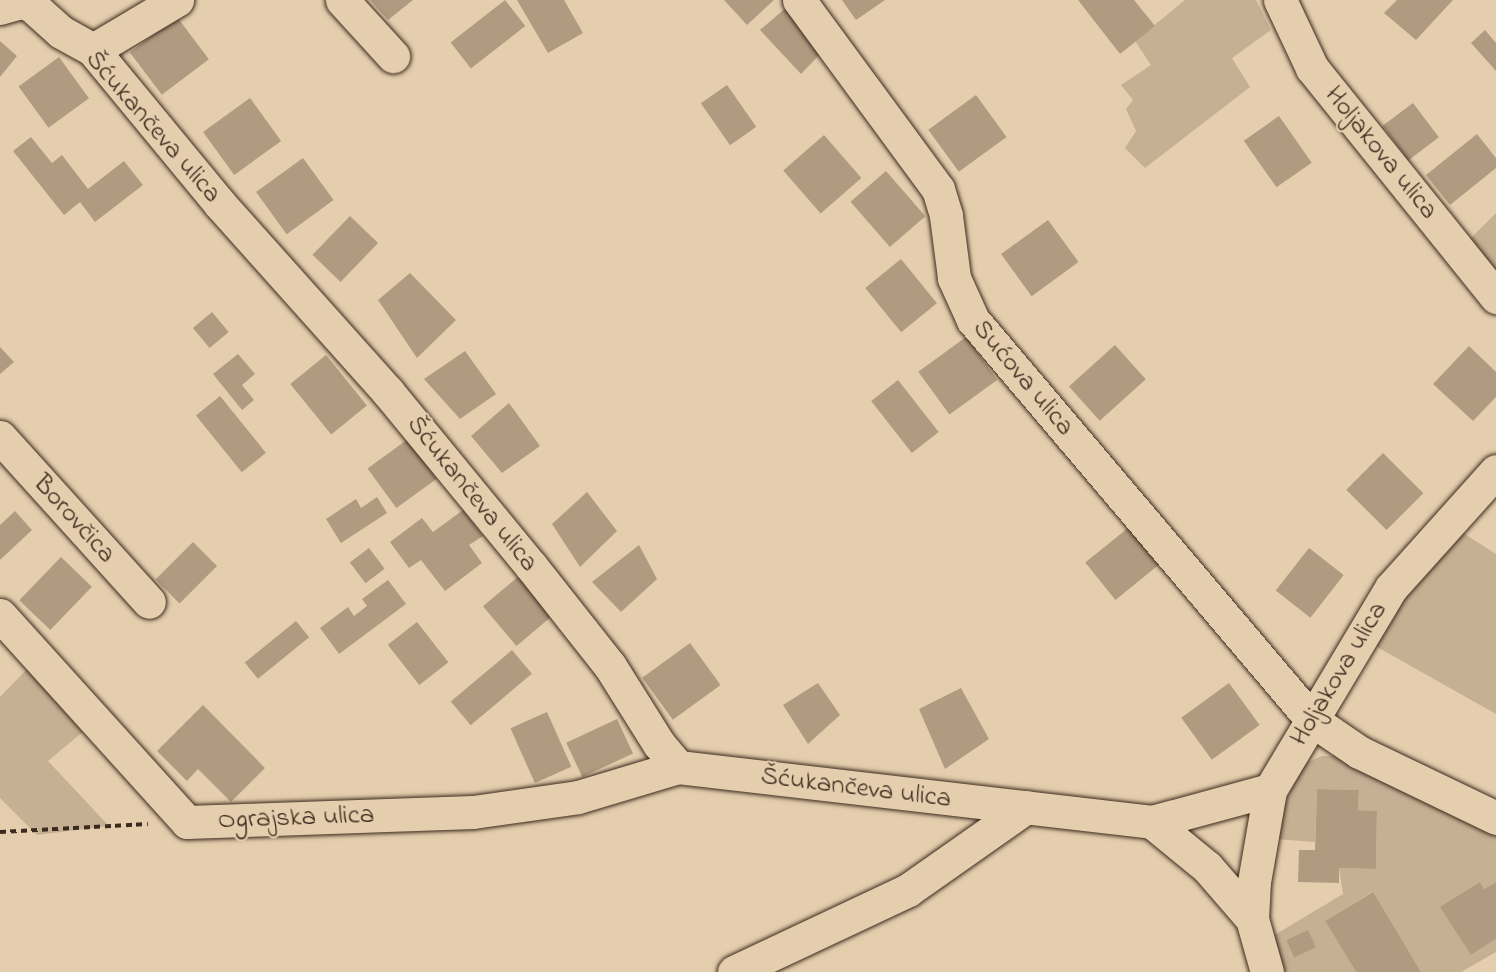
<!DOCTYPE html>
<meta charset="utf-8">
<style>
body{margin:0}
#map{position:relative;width:1496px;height:972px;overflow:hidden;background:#e5cead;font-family:"Indie Flower",sans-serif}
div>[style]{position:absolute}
.green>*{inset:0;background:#c6b093}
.building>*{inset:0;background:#b19b80;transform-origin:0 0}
.path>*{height:4px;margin-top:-2px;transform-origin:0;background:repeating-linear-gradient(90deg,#3b2a1e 0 6px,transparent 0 10.5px)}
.roads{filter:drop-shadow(0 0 2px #3b2a1e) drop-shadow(0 0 2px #3b2a1e)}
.minor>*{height:33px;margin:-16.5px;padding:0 16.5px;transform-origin:16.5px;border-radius:16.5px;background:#e5cead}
span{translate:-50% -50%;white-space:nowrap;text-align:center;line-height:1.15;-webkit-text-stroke:4.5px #e5cead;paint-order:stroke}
.street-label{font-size:27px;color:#3b2a1e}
</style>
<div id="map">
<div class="green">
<div style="clip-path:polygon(1185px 0,1256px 0,1271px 30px,1232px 58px,1250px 87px,1145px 168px,1125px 148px,1136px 131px,1126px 109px,1133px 100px,1121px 85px,1151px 65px,1135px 41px)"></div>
<div style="clip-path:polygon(1496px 213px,1496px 276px,1466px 243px)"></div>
<div style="clip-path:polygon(1460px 531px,1496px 554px,1496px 714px,1370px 643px,1393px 599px)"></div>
<div style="clip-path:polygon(33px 663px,91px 725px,48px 761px,109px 826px,37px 835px,0 798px,0 697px)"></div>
<div style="clip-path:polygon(1322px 756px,1341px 756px,1496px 836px,1496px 882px,1484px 889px,1480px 883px,1441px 907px,1471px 955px,1496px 939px,1496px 952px,1461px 972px,1421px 972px,1372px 892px,1325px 921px,1356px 972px,1277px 972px,1268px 939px,1343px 894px,1339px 868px,1376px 869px,1377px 811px,1358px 810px,1359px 790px,1317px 789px,1315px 842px,1275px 839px,1293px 780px,1305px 763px)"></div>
</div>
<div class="building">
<div style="clip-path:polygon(370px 0,413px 0,388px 20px)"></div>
<div style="left:505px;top:0;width:33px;height:69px;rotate:52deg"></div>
<div style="clip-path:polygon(517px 0,564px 0,583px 33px,548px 53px)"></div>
<div style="clip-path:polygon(724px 0,774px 0,747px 25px)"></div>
<div style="clip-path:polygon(842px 0,885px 0,856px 20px)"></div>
<div style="clip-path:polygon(1078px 0,1134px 0,1155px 26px,1120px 54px)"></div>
<div style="clip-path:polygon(1397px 0,1453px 0,1416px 40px,1384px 13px)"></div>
<div style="clip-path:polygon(787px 7px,823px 51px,801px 74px,760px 30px)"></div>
<div style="left:177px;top:17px;width:53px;height:59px;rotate:53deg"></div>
<div style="clip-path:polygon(1485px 30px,1496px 43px,1496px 71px,1471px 43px)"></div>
<div style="clip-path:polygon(0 41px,17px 56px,0 77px)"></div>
<div style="left:59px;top:57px;width:51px;height:50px;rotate:54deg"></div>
<div style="left:727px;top:85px;width:51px;height:32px;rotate:55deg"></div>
<div style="left:976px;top:95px;width:52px;height:59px;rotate:54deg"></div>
<div style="left:250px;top:98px;width:53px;height:58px;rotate:54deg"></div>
<div style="left:1413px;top:103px;width:43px;height:38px;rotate:53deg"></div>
<div style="left:1279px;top:116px;width:57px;height:43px;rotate:55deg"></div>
<div style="clip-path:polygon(1477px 134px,1496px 158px,1496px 168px,1450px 205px,1426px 175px)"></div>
<div style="left:824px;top:135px;width:57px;height:54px;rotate:49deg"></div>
<div style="clip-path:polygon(31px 137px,52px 163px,62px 155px,88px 189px,124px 161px,143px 185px,95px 222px,80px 202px,64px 215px,13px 151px)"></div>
<div style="left:303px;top:158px;width:52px;height:58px;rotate:54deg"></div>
<div style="left:886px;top:171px;width:60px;height:47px;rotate:49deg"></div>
<div style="left:350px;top:216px;width:39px;height:54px;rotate:44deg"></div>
<div style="left:1048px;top:220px;width:52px;height:58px;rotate:54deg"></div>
<div style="left:901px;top:259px;width:57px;height:46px;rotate:51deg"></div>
<div style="clip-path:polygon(410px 273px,456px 320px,417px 358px,378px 300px)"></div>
<div style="left:212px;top:312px;width:26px;height:25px;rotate:50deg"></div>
<div style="left:966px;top:337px;width:53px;height:59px;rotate:54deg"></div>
<div style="left:1115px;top:345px;width:46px;height:62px;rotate:48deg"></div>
<div style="clip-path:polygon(1469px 346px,1496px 372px,1496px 397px,1473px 421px,1433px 384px)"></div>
<div style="clip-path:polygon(0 347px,14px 362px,0 374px)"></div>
<div style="clip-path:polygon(465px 351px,496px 394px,460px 419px,424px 379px)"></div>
<div style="clip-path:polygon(238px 354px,255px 374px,242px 385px,254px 400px,242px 410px,213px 374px)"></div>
<div style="left:326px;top:355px;width:65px;height:46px;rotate:51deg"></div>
<div style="left:898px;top:380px;width:66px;height:34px;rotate:52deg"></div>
<div style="left:220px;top:396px;width:73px;height:31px;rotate:51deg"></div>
<div style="clip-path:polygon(509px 403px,540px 446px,502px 473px,471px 436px)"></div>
<div style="left:408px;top:439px;width:49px;height:50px;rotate:54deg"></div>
<div style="left:1383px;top:453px;width:57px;height:52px;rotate:45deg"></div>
<div style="clip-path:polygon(587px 492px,617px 531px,580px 567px,552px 524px)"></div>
<div style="clip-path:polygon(377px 497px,387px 513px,341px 543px,326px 519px,356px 499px,361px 508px)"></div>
<div style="clip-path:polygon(463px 510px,483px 536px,469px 545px,482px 563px,445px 591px,421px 560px,409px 568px,390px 542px,422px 518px,433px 532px)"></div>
<div style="clip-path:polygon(15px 511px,32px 530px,0 560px,0 525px)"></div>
<div style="left:1128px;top:528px;width:48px;height:55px;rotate:51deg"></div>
<div style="left:193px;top:542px;width:34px;height:53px;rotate:45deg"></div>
<div style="clip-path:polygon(639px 545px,657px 579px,621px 612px,592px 582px)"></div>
<div style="left:369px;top:548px;width:26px;height:24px;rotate:53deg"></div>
<div style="left:1309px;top:548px;width:44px;height:54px;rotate:38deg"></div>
<div style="left:61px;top:557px;width:43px;height:60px;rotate:44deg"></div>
<div style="left:519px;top:576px;width:52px;height:47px;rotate:50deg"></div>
<div style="clip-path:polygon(388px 580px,406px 604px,339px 654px,320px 628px,348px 607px,354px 616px,367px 606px,362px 599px)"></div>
<div style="left:296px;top:621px;width:21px;height:66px;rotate:51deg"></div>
<div style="left:417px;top:622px;width:51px;height:37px;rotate:52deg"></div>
<div style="left:690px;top:643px;width:52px;height:59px;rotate:54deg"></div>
<div style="left:512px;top:650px;width:31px;height:80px;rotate:50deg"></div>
<div style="clip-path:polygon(818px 683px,840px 715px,808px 744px,783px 705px)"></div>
<div style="left:1229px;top:683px;width:52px;height:59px;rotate:54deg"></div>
<div style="clip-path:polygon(961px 688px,989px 739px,945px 769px,919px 709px)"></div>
<div style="clip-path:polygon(203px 705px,265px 768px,231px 802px,198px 769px,187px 781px,157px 751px)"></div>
<div style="left:547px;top:712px;width:60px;height:40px;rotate:66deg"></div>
<div style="left:617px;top:719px;width:38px;height:56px;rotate:65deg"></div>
<div style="clip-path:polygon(1317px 789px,1359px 790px,1358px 810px,1377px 811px,1376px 869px,1339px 868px,1339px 883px,1298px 882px,1299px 850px,1315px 850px)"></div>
<div style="clip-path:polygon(1480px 882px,1484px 889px,1496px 882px,1496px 939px,1471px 955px,1440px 907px)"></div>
<div style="clip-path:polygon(1373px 892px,1421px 972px,1356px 972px,1325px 921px)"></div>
<div style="left:1308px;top:930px;width:19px;height:24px;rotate:65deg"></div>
</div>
<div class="path">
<div style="left:0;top:832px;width:148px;rotate:-3.1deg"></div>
</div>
<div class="roads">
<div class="minor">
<div style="left:342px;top:0;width:76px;rotate:47.7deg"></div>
<div style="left:799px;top:0;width:235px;rotate:53.7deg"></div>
<div style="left:938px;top:189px;width:28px;rotate:73deg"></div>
<div style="left:946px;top:216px;width:63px;rotate:82.6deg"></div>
<div style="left:954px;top:278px;width:46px;rotate:65.7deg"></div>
<div style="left:973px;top:320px;width:524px;rotate:49.72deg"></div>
<div style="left:1312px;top:720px;width:57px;rotate:34.2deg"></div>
<div style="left:1359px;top:752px;width:152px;rotate:25.7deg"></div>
<div style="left:1280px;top:0;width:75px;rotate:64.8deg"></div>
<div style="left:1312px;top:68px;width:294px;rotate:51.2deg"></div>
<div style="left:0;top:8px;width:22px;rotate:-16deg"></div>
<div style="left:21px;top:2px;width:10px;rotate:17deg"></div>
<div style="left:31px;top:5px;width:40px;rotate:42deg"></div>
<div style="left:61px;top:32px;width:37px;rotate:29deg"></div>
<div style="left:93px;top:50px;width:200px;rotate:50.5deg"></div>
<div style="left:220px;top:204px;width:252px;rotate:48.2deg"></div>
<div style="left:388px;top:392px;width:225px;rotate:50.6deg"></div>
<div style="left:531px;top:566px;width:127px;rotate:51.7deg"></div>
<div style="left:610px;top:666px;width:92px;rotate:57.9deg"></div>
<div style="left:659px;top:744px;width:30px;rotate:50deg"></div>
<div style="left:678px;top:767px;width:477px;rotate:6.6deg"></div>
<div style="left:1152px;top:822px;width:122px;rotate:-15.2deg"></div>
<div style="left:93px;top:50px;width:98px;rotate:-30.8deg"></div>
<div style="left:0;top:437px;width:222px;rotate:47.9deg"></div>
<div style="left:0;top:615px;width:279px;rotate:47.9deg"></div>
<div style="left:187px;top:822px;width:286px;rotate:-2deg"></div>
<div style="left:473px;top:812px;width:106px;rotate:-8.1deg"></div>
<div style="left:578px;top:797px;width:104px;rotate:-16.7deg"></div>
<div style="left:1152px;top:822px;width:71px;rotate:39.3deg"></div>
<div style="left:1207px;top:867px;width:69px;rotate:49.1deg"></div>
<div style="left:734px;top:972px;width:192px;rotate:-25.2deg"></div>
<div style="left:908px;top:890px;width:144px;rotate:-35.1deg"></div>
<div style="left:1267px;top:972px;width:55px;rotate:-105.8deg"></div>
<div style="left:1252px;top:919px;width:37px;rotate:-87deg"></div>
<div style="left:1254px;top:882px;width:93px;rotate:-80.1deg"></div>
<div style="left:1270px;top:790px;width:235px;rotate:-59.1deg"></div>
<div style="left:1391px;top:588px;width:157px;rotate:-48.1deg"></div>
</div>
</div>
<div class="street-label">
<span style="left:153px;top:127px;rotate:49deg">Šćukančeva ulica</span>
<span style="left:1381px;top:153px;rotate:51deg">Holjakova ulica</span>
<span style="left:1023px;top:378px;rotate:50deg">Sućova ulica</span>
<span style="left:472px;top:494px;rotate:51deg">Šćukančeva ulica</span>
<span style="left:74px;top:519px;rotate:48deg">Borovčica</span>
<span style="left:1339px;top:674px;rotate:-59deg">Holjakova ulica</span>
<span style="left:856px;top:788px;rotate:7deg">Šćukančeva ulica</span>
<span style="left:296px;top:818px;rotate:-2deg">Ograjska ulica</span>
</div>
</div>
